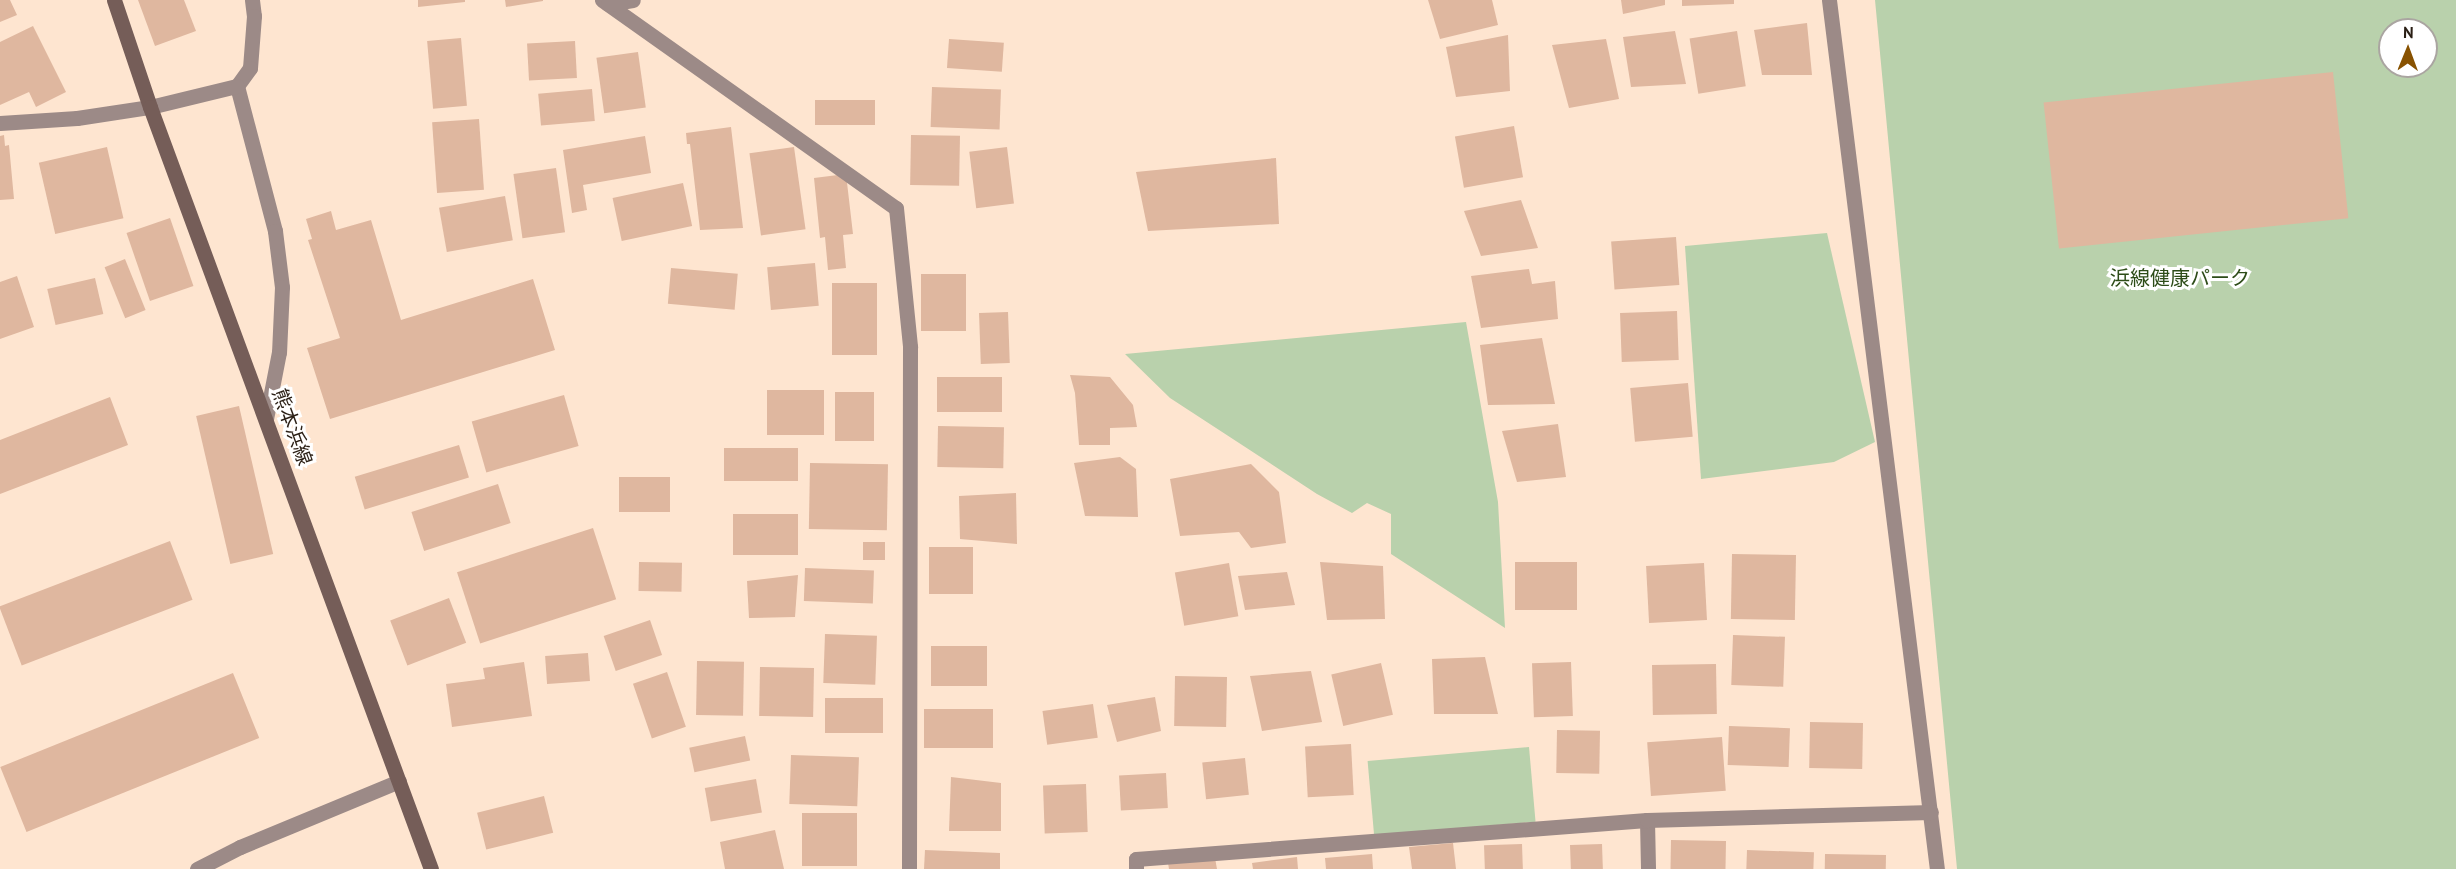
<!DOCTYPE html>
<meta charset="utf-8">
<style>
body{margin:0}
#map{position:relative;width:2456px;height:869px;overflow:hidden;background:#fee5d0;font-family:"PT Sans","Noto Sans JP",sans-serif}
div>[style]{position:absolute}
.green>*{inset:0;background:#b9d1ac;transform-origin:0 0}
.building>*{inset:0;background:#dfb79f;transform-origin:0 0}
.street>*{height:15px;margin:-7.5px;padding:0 7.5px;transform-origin:7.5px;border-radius:7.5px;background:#9c8a87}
.secondary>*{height:15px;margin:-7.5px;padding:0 7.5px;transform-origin:7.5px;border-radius:7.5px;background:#755d58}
span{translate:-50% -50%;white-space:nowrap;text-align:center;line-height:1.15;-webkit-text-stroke:6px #fff;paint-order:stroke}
.park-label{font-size:20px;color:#2d4c18}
.street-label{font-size:20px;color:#2a1f15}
.north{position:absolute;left:2378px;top:18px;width:60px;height:60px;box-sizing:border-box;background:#fff;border:2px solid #aaa5a1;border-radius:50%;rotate:1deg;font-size:16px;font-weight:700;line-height:24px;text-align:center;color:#2a1f15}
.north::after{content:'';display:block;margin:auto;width:21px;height:27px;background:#885201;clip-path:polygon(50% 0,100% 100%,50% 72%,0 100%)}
</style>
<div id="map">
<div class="green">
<div style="clip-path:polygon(evenodd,1875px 0,2456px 0,2456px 869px,1957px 869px,1875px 0,2390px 30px,2426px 30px,2426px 66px,2390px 66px,2390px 30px)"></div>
<div style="clip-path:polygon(1827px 233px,1875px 442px,1834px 462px,1701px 479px,1685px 246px)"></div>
<div style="clip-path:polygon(1466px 322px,1498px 502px,1505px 628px,1391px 554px,1391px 514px,1367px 503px,1352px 513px,1317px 494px,1170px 398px,1125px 354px)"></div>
<div style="left:1529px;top:747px;width:75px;height:162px;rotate:85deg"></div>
</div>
<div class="building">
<div style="clip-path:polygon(0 0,10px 0,17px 15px,0 22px)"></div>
<div style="clip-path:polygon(138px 0,184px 0,196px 31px,155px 46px)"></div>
<div style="clip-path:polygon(418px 0,465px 0,465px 2px,418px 7px)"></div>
<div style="clip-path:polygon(505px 0,543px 0,543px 1px,506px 7px)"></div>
<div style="clip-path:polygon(1428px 0,1492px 0,1498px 25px,1440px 39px)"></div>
<div style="clip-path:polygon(1621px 0,1665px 0,1665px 5px,1623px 14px)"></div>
<div style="clip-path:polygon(1682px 0,1734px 0,1734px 4px,1682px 6px)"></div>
<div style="clip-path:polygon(1807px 23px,1812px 75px,1762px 75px,1754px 30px)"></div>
<div style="clip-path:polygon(33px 26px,66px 92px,36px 107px,29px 92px,0 105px,0 42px)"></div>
<div style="clip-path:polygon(1675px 31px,1686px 84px,1631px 87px,1623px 37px)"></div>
<div style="left:1737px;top:31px;width:56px;height:48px;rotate:81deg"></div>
<div style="clip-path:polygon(1508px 35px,1510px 91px,1456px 97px,1446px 47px)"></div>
<div style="left:461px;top:38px;width:68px;height:34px;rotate:85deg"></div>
<div style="left:949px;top:39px;width:55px;height:29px;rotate:4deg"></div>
<div style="clip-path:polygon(1606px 39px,1619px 99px,1569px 108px,1552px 45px)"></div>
<div style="left:575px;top:41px;width:37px;height:48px;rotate:87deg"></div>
<div style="left:638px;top:52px;width:56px;height:42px;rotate:82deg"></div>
<div style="left:2333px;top:72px;width:147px;height:291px;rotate:84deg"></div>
<div style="left:932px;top:87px;width:69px;height:40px;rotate:2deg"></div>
<div style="left:592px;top:89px;width:32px;height:54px;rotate:85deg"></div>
<div style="left:875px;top:100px;width:25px;height:60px;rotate:90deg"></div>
<div style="left:479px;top:119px;width:71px;height:47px;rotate:86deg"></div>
<div style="left:1514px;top:126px;width:52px;height:60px;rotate:80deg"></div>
<div style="clip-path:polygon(731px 127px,743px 228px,700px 230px,690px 144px,687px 144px,686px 133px)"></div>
<div style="clip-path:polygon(4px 135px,5px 146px,9px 145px,14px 199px,0 200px,0 136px)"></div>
<div style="left:911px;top:135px;width:49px;height:50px;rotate:1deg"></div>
<div style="clip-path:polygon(645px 136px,651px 173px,583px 185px,587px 210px,572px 213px,563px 150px)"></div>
<div style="left:107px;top:147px;width:73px;height:70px;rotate:77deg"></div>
<div style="left:794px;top:147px;width:83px;height:45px;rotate:82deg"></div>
<div style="left:1007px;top:147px;width:57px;height:38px;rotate:83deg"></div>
<div style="clip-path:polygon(1276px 158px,1279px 224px,1148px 231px,1136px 172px)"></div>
<div style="left:556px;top:168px;width:65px;height:43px;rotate:82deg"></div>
<div style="clip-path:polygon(846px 174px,853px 234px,843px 235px,846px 268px,828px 270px,825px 237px,820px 238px,814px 178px)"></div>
<div style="left:683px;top:183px;width:44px;height:72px;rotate:78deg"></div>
<div style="left:505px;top:196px;width:45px;height:67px;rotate:80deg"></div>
<div style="clip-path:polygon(1521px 200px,1538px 248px,1481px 256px,1464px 211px)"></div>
<div style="clip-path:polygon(331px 211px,336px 230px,371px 220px,401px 320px,533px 279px,555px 350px,330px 419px,307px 348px,340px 338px,308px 240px,312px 239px,306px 219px)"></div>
<div style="left:170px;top:218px;width:72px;height:46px;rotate:71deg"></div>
<div style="left:1676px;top:237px;width:48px;height:65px;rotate:86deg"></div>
<div style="left:125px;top:259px;width:55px;height:22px;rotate:68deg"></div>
<div style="left:815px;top:263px;width:43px;height:48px;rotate:85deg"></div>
<div style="left:671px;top:268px;width:67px;height:36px;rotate:5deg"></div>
<div style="clip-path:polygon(1529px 269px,1532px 284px,1555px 281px,1558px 319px,1481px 328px,1471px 276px)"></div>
<div style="left:921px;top:274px;width:45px;height:57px"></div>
<div style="clip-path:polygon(17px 276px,34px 327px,0 339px,0 282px)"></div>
<div style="left:95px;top:278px;width:37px;height:49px;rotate:77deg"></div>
<div style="left:832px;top:283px;width:45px;height:72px"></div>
<div style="left:1677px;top:311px;width:49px;height:57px;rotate:88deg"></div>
<div style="left:1008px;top:312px;width:51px;height:29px;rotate:88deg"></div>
<div style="clip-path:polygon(1542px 338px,1555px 404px,1488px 405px,1480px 345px)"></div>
<div style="clip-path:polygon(1070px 375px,1110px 377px,1133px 405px,1137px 427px,1110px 428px,1110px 445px,1079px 445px,1075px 393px)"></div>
<div style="left:937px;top:377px;width:65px;height:35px"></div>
<div style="left:1688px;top:383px;width:54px;height:58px;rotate:85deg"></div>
<div style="left:767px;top:390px;width:57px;height:45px"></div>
<div style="left:835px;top:392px;width:39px;height:49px"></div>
<div style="left:564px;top:395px;width:53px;height:96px;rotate:74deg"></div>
<div style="clip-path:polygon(110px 397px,128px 445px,0 494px,0 440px)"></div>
<div style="left:239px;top:406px;width:152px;height:44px;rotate:77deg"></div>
<div style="clip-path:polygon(1558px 424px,1566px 477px,1517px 482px,1502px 431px)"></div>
<div style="left:938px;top:426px;width:66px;height:41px;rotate:1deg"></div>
<div style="left:459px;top:445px;width:34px;height:109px;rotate:73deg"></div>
<div style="left:724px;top:448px;width:74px;height:33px"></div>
<div style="clip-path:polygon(1120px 457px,1136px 469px,1138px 517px,1085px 516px,1074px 463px)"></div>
<div style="left:810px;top:463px;width:78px;height:66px;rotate:1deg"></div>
<div style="clip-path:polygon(1251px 464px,1279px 492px,1286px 543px,1251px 548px,1239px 532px,1180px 536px,1170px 479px)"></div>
<div style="left:619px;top:477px;width:51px;height:35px"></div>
<div style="left:498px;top:484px;width:41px;height:91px;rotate:72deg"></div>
<div style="clip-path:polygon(1016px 493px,1017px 544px,960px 539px,959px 496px)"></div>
<div style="left:798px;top:514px;width:41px;height:65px;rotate:90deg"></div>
<div style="left:593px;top:528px;width:75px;height:143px;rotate:72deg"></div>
<div style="left:170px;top:541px;width:63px;height:183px;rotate:69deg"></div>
<div style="left:863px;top:542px;width:22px;height:18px"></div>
<div style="left:929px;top:547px;width:44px;height:47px"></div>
<div style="left:1732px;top:554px;width:64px;height:65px;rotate:1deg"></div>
<div style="left:639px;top:562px;width:43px;height:29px;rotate:1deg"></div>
<div style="clip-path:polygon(1320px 562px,1383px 566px,1385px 619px,1327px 620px)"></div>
<div style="left:1515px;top:562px;width:62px;height:48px"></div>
<div style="left:1229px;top:563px;width:54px;height:55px;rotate:80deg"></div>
<div style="left:1704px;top:563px;width:57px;height:58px;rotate:87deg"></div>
<div style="left:805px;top:568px;width:69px;height:33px;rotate:2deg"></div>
<div style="clip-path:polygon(1287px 572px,1295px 605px,1245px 610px,1238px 576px)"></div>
<div style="clip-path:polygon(798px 575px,795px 617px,749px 618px,747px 581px)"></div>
<div style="left:449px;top:598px;width:48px;height:63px;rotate:69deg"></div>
<div style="left:650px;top:620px;width:37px;height:49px;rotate:71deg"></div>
<div style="left:825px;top:634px;width:52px;height:49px;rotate:2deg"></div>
<div style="left:1733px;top:635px;width:52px;height:50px;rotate:2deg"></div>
<div style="left:931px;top:646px;width:56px;height:40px"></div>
<div style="left:588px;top:653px;width:28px;height:43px;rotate:86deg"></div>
<div style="clip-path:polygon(1485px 657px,1498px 714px,1434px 714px,1432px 659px)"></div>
<div style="left:697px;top:661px;width:47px;height:54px;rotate:1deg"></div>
<div style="clip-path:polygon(524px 662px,532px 716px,452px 727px,446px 684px,485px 679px,483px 668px)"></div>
<div style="left:1571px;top:662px;width:54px;height:39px;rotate:88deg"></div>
<div style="left:1381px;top:663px;width:53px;height:51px;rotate:77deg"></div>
<div style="left:1716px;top:664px;width:50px;height:64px;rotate:89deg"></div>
<div style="left:760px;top:667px;width:54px;height:49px;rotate:1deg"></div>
<div style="clip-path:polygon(1311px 671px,1322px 722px,1262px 731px,1250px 676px)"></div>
<div style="left:667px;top:672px;width:58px;height:36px;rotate:71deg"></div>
<div style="left:233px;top:673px;width:70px;height:251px;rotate:68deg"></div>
<div style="left:1175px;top:676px;width:52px;height:50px;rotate:1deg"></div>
<div style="clip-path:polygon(1155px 697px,1161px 731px,1117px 742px,1107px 705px)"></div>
<div style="left:825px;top:698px;width:58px;height:35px"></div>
<div style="left:1093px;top:704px;width:34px;height:51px;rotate:82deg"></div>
<div style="left:924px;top:709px;width:69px;height:39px"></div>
<div style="left:1810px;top:722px;width:53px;height:46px;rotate:1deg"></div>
<div style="left:1729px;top:726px;width:61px;height:39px;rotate:2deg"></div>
<div style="left:1557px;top:730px;width:43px;height:43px;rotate:1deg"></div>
<div style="left:745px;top:736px;width:25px;height:57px;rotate:78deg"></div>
<div style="left:1722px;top:737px;width:54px;height:75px;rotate:86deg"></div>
<div style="left:1351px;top:744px;width:51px;height:46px;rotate:87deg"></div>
<div style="left:791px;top:755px;width:68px;height:49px;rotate:2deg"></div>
<div style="left:1245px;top:758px;width:37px;height:43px;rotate:84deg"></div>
<div style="left:1166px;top:773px;width:35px;height:47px;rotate:87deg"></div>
<div style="clip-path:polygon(951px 777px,1001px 783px,1001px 831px,949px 831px)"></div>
<div style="left:756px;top:779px;width:34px;height:52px;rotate:80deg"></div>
<div style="left:1086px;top:784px;width:48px;height:43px;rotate:88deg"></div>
<div style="left:544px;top:796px;width:38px;height:69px;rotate:76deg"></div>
<div style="left:802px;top:813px;width:55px;height:53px"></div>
<div style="clip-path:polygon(775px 830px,784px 869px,725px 869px,720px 842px)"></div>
<div style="left:1671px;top:840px;width:55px;height:29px;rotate:1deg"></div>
<div style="clip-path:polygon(1453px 843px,1456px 869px,1412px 869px,1409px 847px)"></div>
<div style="left:1522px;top:844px;width:25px;height:38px;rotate:88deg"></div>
<div style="left:1602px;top:844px;width:25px;height:32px;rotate:88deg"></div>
<div style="clip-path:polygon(925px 850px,1000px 853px,1000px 869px,924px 869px)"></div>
<div style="left:1747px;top:850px;width:67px;height:19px;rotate:2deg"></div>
<div style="clip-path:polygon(1372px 854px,1373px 869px,1326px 869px,1325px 858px)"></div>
<div style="left:1825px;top:854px;width:61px;height:15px;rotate:1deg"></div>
<div style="clip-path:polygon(1297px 857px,1298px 869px,1253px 869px,1252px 863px)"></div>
<div style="clip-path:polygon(1215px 858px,1217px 869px,1169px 869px,1168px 863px)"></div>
</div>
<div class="street">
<div style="left:252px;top:0;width:16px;rotate:83deg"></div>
<div style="left:254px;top:16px;width:52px;rotate:94.4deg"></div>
<div style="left:250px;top:68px;width:22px;rotate:126deg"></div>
<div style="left:237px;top:86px;width:150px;rotate:75.3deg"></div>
<div style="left:275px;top:231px;width:56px;rotate:82.9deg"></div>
<div style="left:282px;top:287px;width:65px;rotate:92.6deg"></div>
<div style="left:279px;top:352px;width:68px;rotate:101deg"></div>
<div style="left:602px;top:0;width:360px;rotate:35.3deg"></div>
<div style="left:896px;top:208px;width:140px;rotate:84.2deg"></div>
<div style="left:910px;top:347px;width:522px;rotate:90.11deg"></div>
<div style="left:1829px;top:0;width:876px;rotate:82.92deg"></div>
<div style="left:608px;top:4px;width:25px;rotate:-9deg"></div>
<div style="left:0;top:123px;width:77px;rotate:-3.7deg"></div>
<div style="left:77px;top:118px;width:74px;rotate:-8.6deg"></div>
<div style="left:150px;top:107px;width:89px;rotate:-13.6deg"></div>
<div style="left:1647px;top:820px;width:49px;rotate:88.8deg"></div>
<div style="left:197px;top:869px;width:48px;rotate:-27.1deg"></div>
<div style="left:240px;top:847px;width:172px;rotate:-22.5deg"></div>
<div style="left:1136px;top:869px;width:10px;rotate:-90deg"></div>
<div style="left:1136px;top:859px;width:512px;rotate:-4.36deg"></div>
<div style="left:1647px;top:820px;width:284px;rotate:-1.6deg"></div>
</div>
<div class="secondary">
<div style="left:114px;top:0;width:113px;rotate:71.4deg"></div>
<div style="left:150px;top:107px;width:812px;rotate:69.76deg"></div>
</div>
<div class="park-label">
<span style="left:2180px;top:278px">浜線健康パーク</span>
</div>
<div class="street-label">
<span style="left:292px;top:427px;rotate:70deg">熊本浜線</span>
</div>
<div class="north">N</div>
</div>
